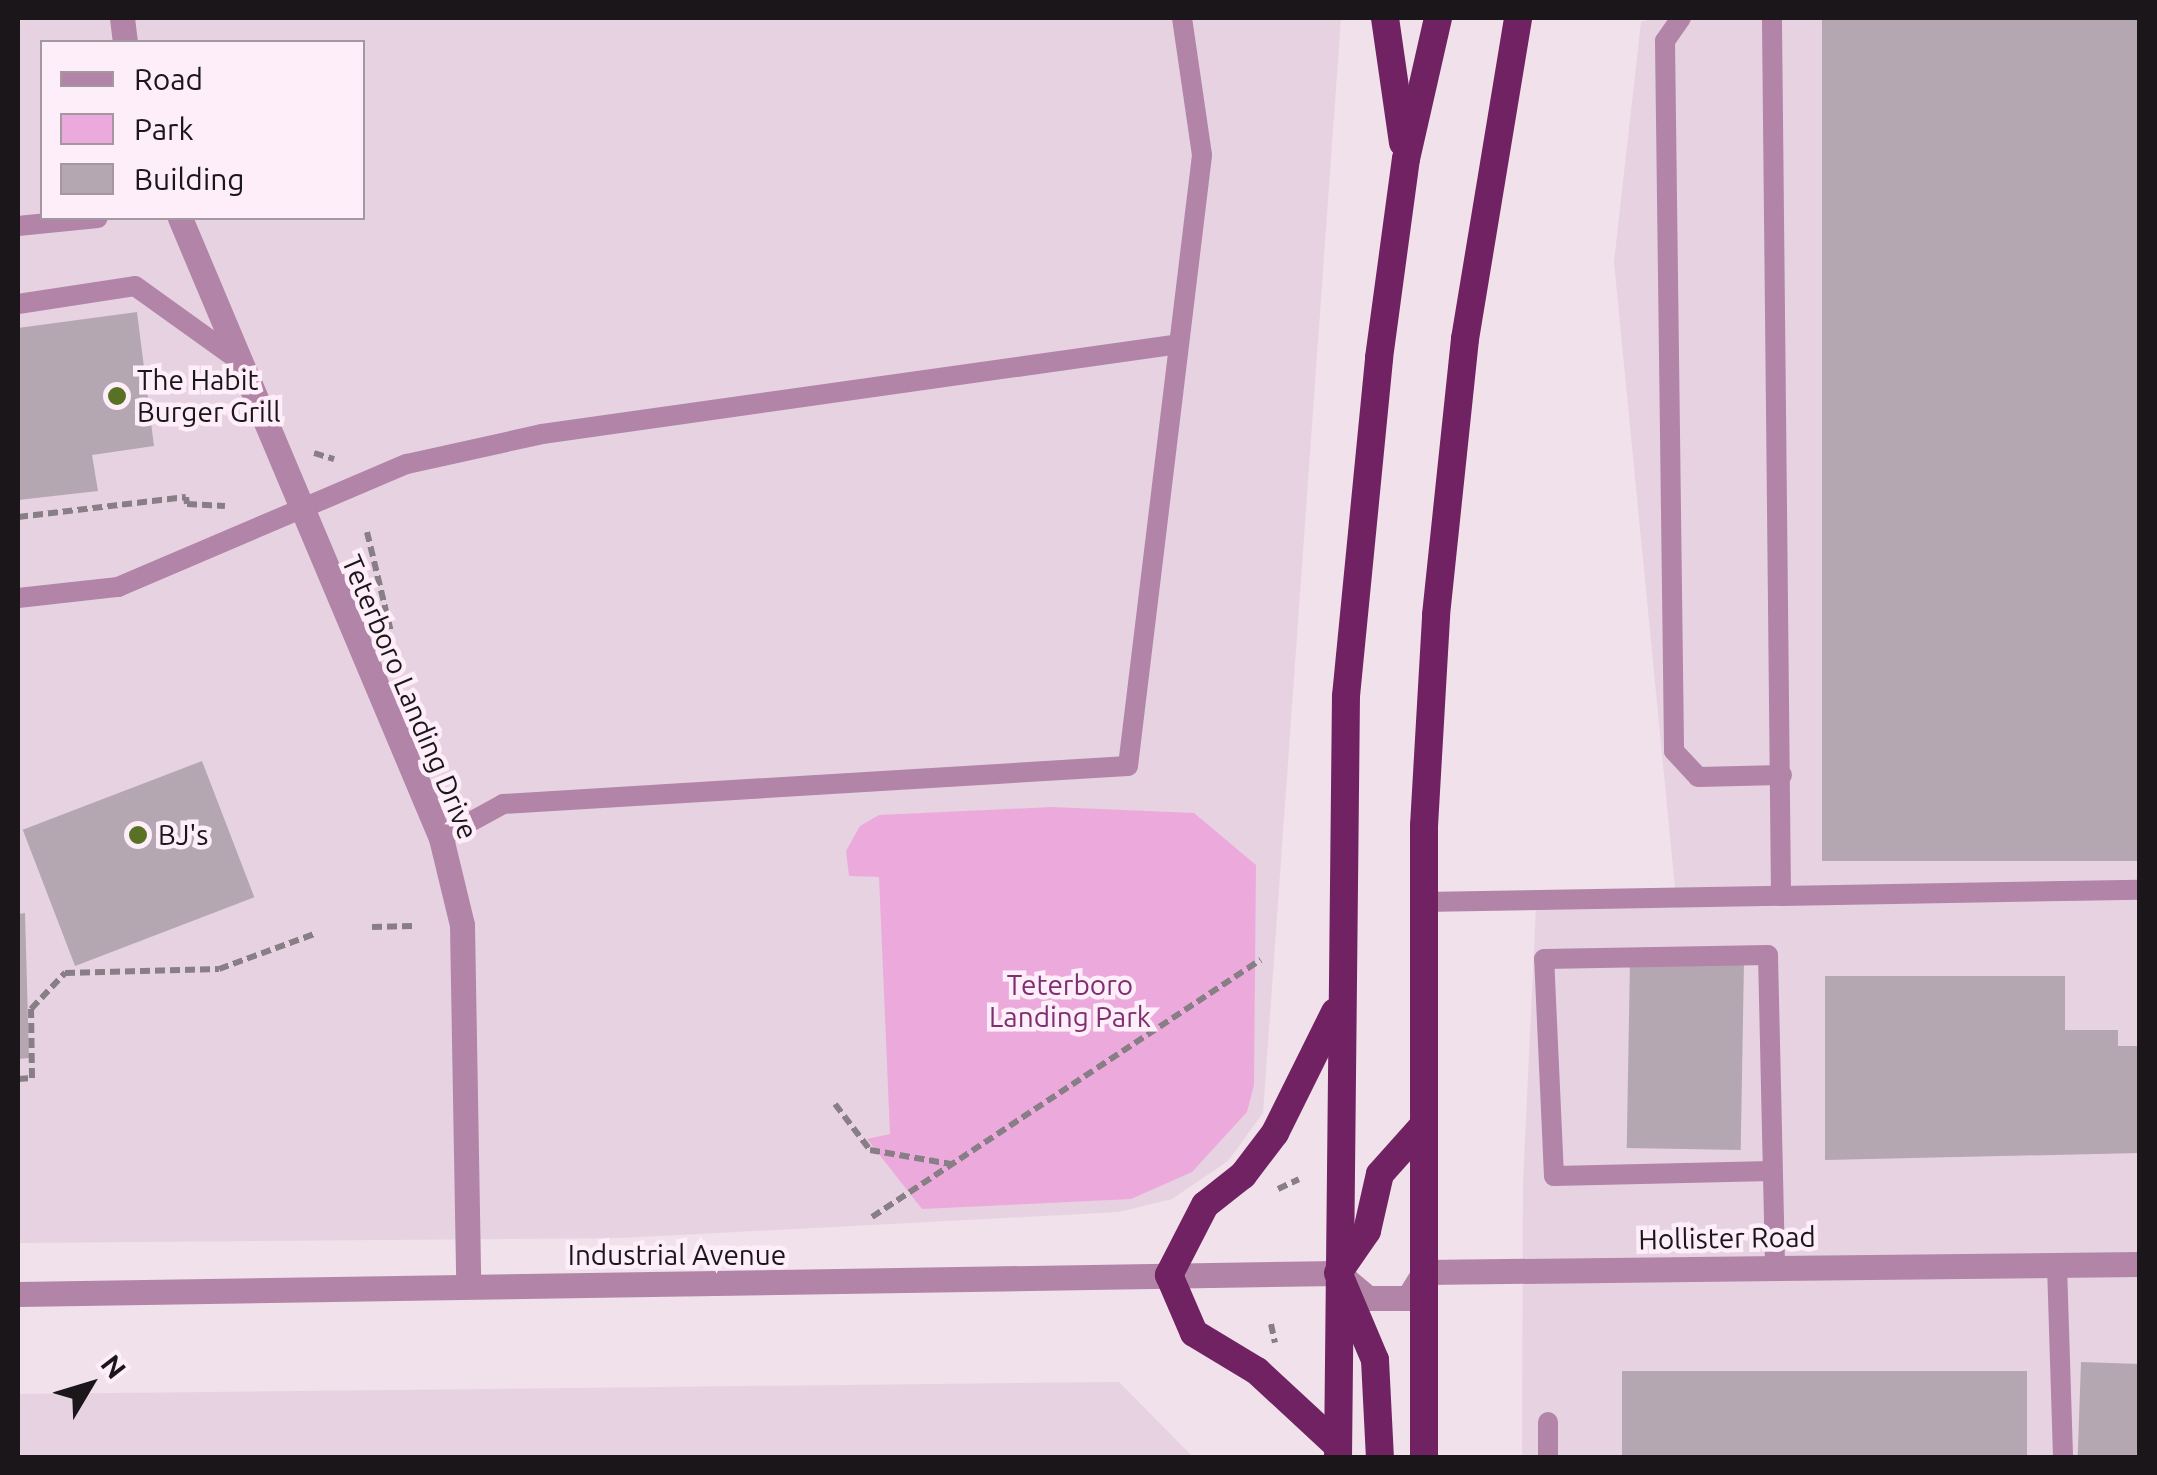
<!DOCTYPE html>
<style>
body{margin:0}
#map{position:relative;width:2157px;height:1475px;overflow:hidden;background:#f0e1eb;font-family:Ubuntu,sans-serif}
div>[style]{position:absolute}
.built>*{inset:0;background:#e7d2e1}
.green>*{inset:0;background:#ecaadc}
.building>*{inset:0;background:#b4a7b1;transform-origin:0 0}
.path>*{height:6px;margin-top:-3px;transform-origin:0;background:repeating-linear-gradient(90deg,#887e85 0 10px,transparent 0 15px)}
.service>*{height:20px;margin:-10px;padding:0 10px;transform-origin:10px;border-radius:10px;background:#b284a7}
.minor>*{height:25px;margin:-12.5px;padding:0 12.5px;transform-origin:12.5px;border-radius:12.5px;background:#b284a7}
.tertiary>*{height:25px;margin:-12.5px;padding:0 12.5px;transform-origin:12.5px;border-radius:12.5px;background:#b284a7}
.trunk>*{height:28px;margin:-14px;padding:0 14px;transform-origin:14px;border-radius:14px;background:#712263}
.dots>*{width:28px;height:28px;translate:-50% -50%;box-sizing:border-box;border:5px solid #fdeef9;border-radius:50%}
span{translate:-50% -50%;white-space:nowrap;text-align:center;line-height:1.15;-webkit-text-stroke:9px #fdeef9;paint-order:stroke}
.poi-label{font-size:28px;color:#1b161a}
.left{translate:0 -50%;text-align:left}
.street-label{font-size:28px;color:#1b161a}
.park-label{font-size:28px;color:#7e2f6f}
.frame{position:absolute;inset:0;border:20px solid #1b161a;pointer-events:none}
.legend{position:absolute;left:40px;top:40px;width:325px;height:180px;box-sizing:border-box;background:#fdeef9;border:2px solid #a398a0;margin:0;padding:12px 18px;list-style:none;font-size:30px;color:#1b161a}
.legend li{display:flex;align-items:center;gap:20px;height:50px}
.legend b{width:50px;border:2px solid #a398a0}
.north{position:absolute;left:40px;top:1335px;width:100px;height:100px;-webkit-text-stroke:8px #fdeef9;paint-order:stroke;rotate:52deg;font-size:28px;font-weight:700;line-height:40px;text-align:center;color:#1b161a}
.north::after{content:'';display:block;margin:auto;width:35px;height:45px;background:#1b161a;clip-path:polygon(50% 0,100% 100%,50% 72%,0 100%)}
</style>
<div id="map">
<div class="built">
<div style="clip-path:polygon(evenodd,18px 18px,1341px 18px,1263px 1113px,1228px 1161px,1172px 1199px,1119px 1212px,621px 1238px,18px 1243px,18px 18px,42px 42px,362px 42px,362px 218px,42px 218px,42px 42px)"></div>
<div style="clip-path:polygon(1655px 18px,2139px 18px,2139px 1457px,1522px 1458px,1523px 1182px,1536px 907px,1677px 908px,1614px 262px,1641px 22px)"></div>
<div style="clip-path:polygon(1119px 1382px,1193px 1457px,18px 1457px,18px 1394px)"></div>
</div>
<div class="green">
<div style="clip-path:polygon(1052px 807px,1194px 813px,1256px 865px,1254px 1085px,1247px 1112px,1192px 1172px,1131px 1199px,922px 1209px,867px 1139px,890px 1134px,879px 877px,849px 876px,846px 851px,860px 826px,879px 815px)"></div>
</div>
<div class="building">
<div style="left:1822px;top:18px;width:318px;height:843px"></div>
<div style="clip-path:polygon(137px 312px,154px 446px,92px 455px,98px 491px,18px 500px,18px 328px)"></div>
<div style="left:202px;top:761px;width:146px;height:192px;rotate:69deg"></div>
<div style="clip-path:polygon(25px 913px,29px 1058px,18px 1059px,18px 914px)"></div>
<div style="left:1630px;top:960px;width:114px;height:188px;rotate:1deg"></div>
<div style="clip-path:polygon(1825px 976px,2065px 976px,2065px 1030px,2118px 1030px,2118px 1046px,2140px 1046px,2140px 1153px,1825px 1160px)"></div>
<div style="left:2081px;top:1362px;width:59px;height:96px;rotate:2deg"></div>
<div style="left:1622px;top:1371px;width:405px;height:87px"></div>
</div>
<div class="path">
<div style="left:314px;top:453px;width:21px;rotate:17deg"></div>
<div style="left:18px;top:517px;width:169px;rotate:-6.8deg"></div>
<div style="left:186px;top:497px;width:7px;rotate:82deg"></div>
<div style="left:187px;top:504px;width:38px;rotate:3deg"></div>
<div style="left:367px;top:532px;width:103px;rotate:76.5deg"></div>
<div style="left:372px;top:927px;width:40px;rotate:-1.4deg"></div>
<div style="left:18px;top:1079px;width:14px;rotate:-4deg"></div>
<div style="left:32px;top:1078px;width:69px;rotate:-90.8deg"></div>
<div style="left:31px;top:1009px;width:50px;rotate:-46.6deg"></div>
<div style="left:65px;top:973px;width:154px;rotate:-1.5deg"></div>
<div style="left:219px;top:969px;width:104px;rotate:-20.2deg"></div>
<div style="left:835px;top:1104px;width:58px;rotate:52.7deg"></div>
<div style="left:870px;top:1150px;width:82px;rotate:9.8deg"></div>
<div style="left:1278px;top:1189px;width:23px;rotate:-25deg"></div>
<div style="left:872px;top:1217px;width:466px;rotate:-33.5deg"></div>
<div style="left:1271px;top:1324px;width:19px;rotate:78deg"></div>
</div>
<div class="service">
<div style="left:1681px;top:18px;width:28px;rotate:125deg"></div>
<div style="left:1665px;top:41px;width:710px;rotate:89.27deg"></div>
<div style="left:1674px;top:751px;width:35px;rotate:47deg"></div>
<div style="left:1698px;top:777px;width:84px;rotate:-1.4deg"></div>
<div style="left:18px;top:226px;width:80px;rotate:-5.7deg"></div>
<div style="left:18px;top:304px;width:118px;rotate:-8.7deg"></div>
<div style="left:135px;top:286px;width:122px;rotate:35.6deg"></div>
<div style="left:18px;top:598px;width:101px;rotate:-6.3deg"></div>
<div style="left:118px;top:587px;width:314px;rotate:-23.1deg"></div>
<div style="left:407px;top:464px;width:138px;rotate:-12.5deg"></div>
<div style="left:542px;top:434px;width:643px;rotate:-8.04deg"></div>
<div style="left:441px;top:838px;width:71px;rotate:-28.7deg"></div>
<div style="left:503px;top:804px;width:626px;rotate:-3.48deg"></div>
<div style="left:1128px;top:766px;width:615px;rotate:-83.09deg"></div>
<div style="left:1202px;top:155px;width:138px;rotate:-98.3deg"></div>
<div style="left:1781px;top:896px;width:359px;rotate:-1deg"></div>
<div style="left:1423px;top:902px;width:358px;rotate:-1deg"></div>
<div style="left:1781px;top:896px;width:878px;rotate:-90.59deg"></div>
<div style="left:1772px;top:1171px;width:218px;rotate:178.7deg"></div>
<div style="left:1554px;top:1176px;width:217px;rotate:-92.6deg"></div>
<div style="left:1544px;top:959px;width:224px;rotate:-1deg"></div>
<div style="left:1768px;top:955px;width:312px;rotate:88.7deg"></div>
<div style="left:2057px;top:1265px;width:193px;rotate:88.2deg"></div>
<div style="left:1548px;top:1458px;width:36px;rotate:-90deg"></div>
</div>
<div class="minor">
<div style="left:122px;top:18px;width:24px;rotate:83deg"></div>
<div style="left:180px;top:218px;width:673px;rotate:67.17deg"></div>
<div style="left:441px;top:838px;width:89px;rotate:76.4deg"></div>
<div style="left:462px;top:925px;width:359px;rotate:89deg"></div>
</div>
<div class="tertiary">
<div style="left:18px;top:1294px;width:1320px;rotate:-0.91deg"></div>
<div style="left:1338px;top:1273px;width:39px;rotate:40deg"></div>
<div style="left:1368px;top:1298px;width:40px"></div>
<div style="left:1408px;top:1298px;width:31px;rotate:-58deg"></div>
<div style="left:1424px;top:1272px;width:716px;rotate:-0.64deg"></div>
</div>
<div class="trunk">
<div style="left:1385px;top:18px;width:126px;rotate:81.8deg"></div>
<div style="left:1335px;top:1012px;width:135px;rotate:116.4deg"></div>
<div style="left:1275px;top:1133px;width:53px;rotate:127.3deg"></div>
<div style="left:1243px;top:1175px;width:48px;rotate:141.7deg"></div>
<div style="left:1205px;top:1205px;width:79px;rotate:117.2deg"></div>
<div style="left:1169px;top:1275px;width:63px;rotate:66.7deg"></div>
<div style="left:1194px;top:1333px;width:74px;rotate:31.1deg"></div>
<div style="left:1257px;top:1371px;width:110px;rotate:42.8deg"></div>
<div style="left:1338px;top:1273px;width:51px;rotate:-55.4deg"></div>
<div style="left:1367px;top:1231px;width:58px;rotate:-77.2deg"></div>
<div style="left:1380px;top:1174px;width:63px;rotate:-48.2deg"></div>
<div style="left:1340px;top:1277px;width:90px;rotate:67.1deg"></div>
<div style="left:1375px;top:1360px;width:98px;rotate:87.1deg"></div>
<div style="left:1338px;top:1458px;width:762px;rotate:-89.4deg"></div>
<div style="left:1346px;top:696px;width:340px;rotate:-84.4deg"></div>
<div style="left:1379px;top:358px;width:201px;rotate:-82.3deg"></div>
<div style="left:1406px;top:159px;width:145px;rotate:-77.2deg"></div>
<div style="left:1424px;top:1458px;width:632px;rotate:-90deg"></div>
<div style="left:1424px;top:826px;width:211px;rotate:-86.7deg"></div>
<div style="left:1436px;top:615px;width:278px;rotate:-84deg"></div>
<div style="left:1465px;top:339px;width:325px;rotate:-80.6deg"></div>
</div>
<div class="dots">
<div style="left:117px;top:396px;background:#587124"></div>
<div style="left:138px;top:835px;background:#587124"></div>
</div>
<div class="poi-label">
<span class="left" style="left:137px;top:396px">The Habit<br>Burger Grill</span>
<span class="left" style="left:158px;top:835px">BJ's</span>
</div>
<div class="street-label">
<span style="left:410px;top:697px;rotate:67deg">Teterboro Landing Drive</span>
<span style="left:1727px;top:1238px;rotate:-1deg">Hollister Road</span>
<span style="left:677px;top:1255px">Industrial Avenue</span>
</div>
<div class="park-label">
<span style="left:1070px;top:1001px">Teterboro<br>Landing Park</span>
</div>
<div class="frame"></div>
<ul class="legend">
<li><b style="height:12px;background:#b284a7"></b>Road</li>
<li><b style="height:28px;background:#ecaadc"></b>Park</li>
<li><b style="height:28px;background:#b4a7b1"></b>Building</li>
</ul>
<div class="north">N</div>
</div>
